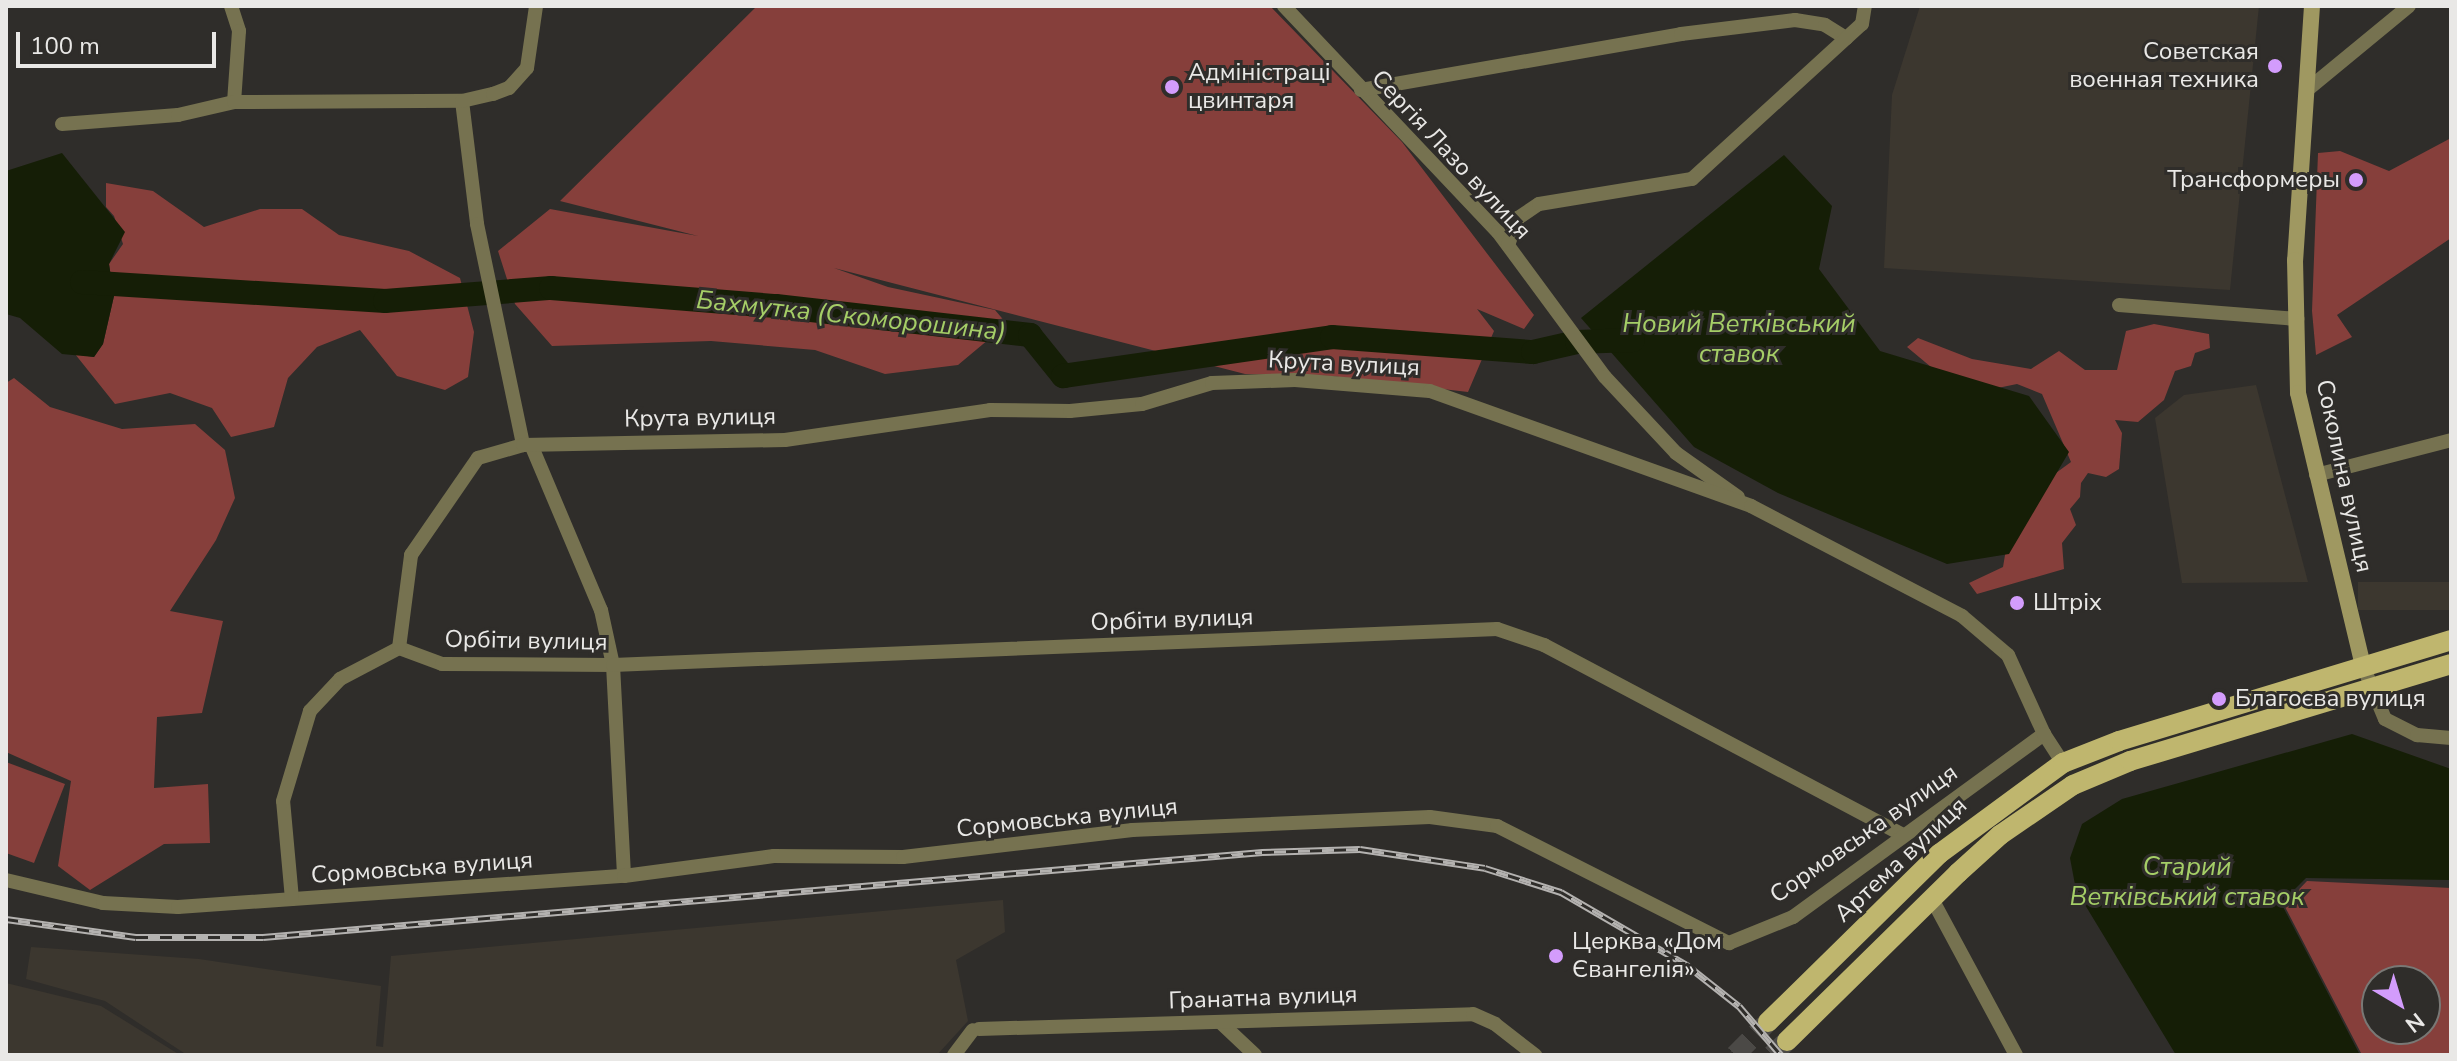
<!DOCTYPE html>
<meta charset="utf-8">
<style>
body{margin:0}
#map{position:relative;width:2457px;height:1061px;overflow:hidden;background:#2f2d2a;font-family:"Nunito Sans",sans-serif}
div>[style]{position:absolute}
.built>*{inset:0;background:#3c372f;transform-origin:0 0}
.green>*{inset:0;background:#863f3b}
.water>*{inset:0;background:#151e06}
.river>*{height:24px;margin:-12px;padding:0 12px;transform-origin:12px;border-radius:12px;background:#151e06}
.primary-tunnel>*{height:20px;margin-top:-10px;transform-origin:0;background:repeating-linear-gradient(90deg,#4b4946 0 20px,transparent 0 30px)}
.street>*{height:14px;margin:-7px;padding:0 7px;transform-origin:7px;border-radius:7px;background:#767250}
.secondary>*{height:16px;margin:-8px;padding:0 8px;transform-origin:8px;border-radius:8px;background:#9f9861}
.primary>*{height:20px;margin:-10px;padding:0 10px;transform-origin:10px;border-radius:10px;background:#bfb66e}
.rail>*{height:7px;margin-top:-3.5px;transform-origin:0;background:repeating-linear-gradient(90deg,#2f2d2a 0 12px,#b4b2b0 0 24px);box-sizing:border-box;border-block:2px solid #b4b2b0}
.dots>*{width:22px;height:22px;translate:-50% -50%;box-sizing:border-box;border:4px solid #2f2d2a;border-radius:50%}
span{translate:-50% -50%;white-space:nowrap;text-align:center;line-height:1.15;-webkit-text-stroke:6px #2f2d2a;paint-order:stroke}
.poi-label{font-size:24px;color:#e9e8e6}
.right{translate:-100% -50%;text-align:right}
.left{translate:0 -50%;text-align:left}
.street-label{font-size:24px;color:#e9e8e6}
.water-label{font-size:26px;color:#a5ce67;font-style:italic}
.frame{position:absolute;inset:0;border:8px solid #e9e8e6;pointer-events:none}
.north{position:absolute;left:2361px;top:965px;width:80px;height:80px;box-sizing:border-box;background:#2f2d2a;border:2px solid #797875;border-radius:50%;rotate:142deg;font-size:22px;font-weight:700;line-height:32px;text-align:center;color:#e9e8e6}
.north::after{content:'';display:block;margin:auto;width:28px;height:36px;background:#d39cfc;clip-path:polygon(50% 0,100% 100%,50% 72%,0 100%)}
.scale{position:absolute;left:16px;top:32px;width:200px;height:36px;box-sizing:border-box;border:4px solid #e9e8e6;border-top:0;padding-left:10px;font-size:24px;line-height:28px;white-space:nowrap;color:#e9e8e6;-webkit-text-stroke:6px #2f2d2a;paint-order:stroke}
</style>
<div id="map">
<div class="built">
<div style="clip-path:polygon(1920px 6px,2259px 6px,2230px 290px,1884px 268px,1892px 95px)"></div>
<div style="clip-path:polygon(2256px 385px,2308px 582px,2182px 583px,2155px 418px,2184px 395px)"></div>
<div style="left:2451px;top:582px;width:28px;height:93px;rotate:90deg"></div>
<div style="clip-path:polygon(1003px 900px,1005px 932px,956px 960px,968px 1021px,937px 1055px,187px 1055px,105px 1001px,26px 979px,31px 947px,199px 959px,381px 986px,376px 1046px,383px 1047px,391px 956px)"></div>
<div style="clip-path:polygon(6px 983px,101px 1006px,180px 1055px,6px 1055px)"></div>
</div>
<div class="green">
<div style="clip-path:polygon(757px 6px,1270px 6px,1402px 142px,1534px 315px,1524px 329px,1477px 309px,1494px 331px,1468px 392px,1331px 376px,1245px 374px,834px 268px,888px 287px,995px 310px,1007px 324px,958px 365px,885px 374px,815px 350px,711px 341px,552px 346px,515px 304px,498px 251px,550px 209px,698px 236px,560px 201px)"></div>
<div style="clip-path:polygon(2451px 138px,2451px 238px,2337px 315px,2352px 337px,2316px 355px,2312px 311px,2318px 153px,2340px 151px,2389px 171px)"></div>
<div style="clip-path:polygon(106px 183px,153px 191px,204px 227px,260px 209px,302px 209px,339px 235px,409px 251px,460px 278px,474px 332px,468px 377px,445px 390px,397px 376px,360px 330px,317px 347px,288px 378px,274px 427px,231px 437px,212px 408px,170px 393px,115px 404px,75px 354px,94px 357px,103px 344px,114px 296px,109px 264px,123px 244px,114px 216px,106px 207px)"></div>
<div style="clip-path:polygon(2154px 324px,2209px 334px,2210px 348px,2195px 353px,2191px 366px,2175px 371px,2164px 400px,2138px 422px,2115px 420px,2122px 433px,2119px 469px,2106px 477px,2088px 473px,2081px 483px,2080px 497px,2070px 509px,2076px 525px,2062px 543px,2064px 569px,1977px 594px,1969px 583px,2003px 567px,2008px 537px,2038px 486px,2071px 462px,2042px 394px,2017px 384px,1983px 391px,1949px 382px,1907px 347px,1918px 338px,1972px 359px,2031px 369px,2059px 351px,2085px 370px,2117px 370px,2126px 331px)"></div>
<div style="clip-path:polygon(14px 378px,50px 407px,122px 429px,195px 424px,225px 450px,235px 498px,216px 540px,170px 611px,223px 621px,202px 713px,157px 717px,154px 788px,208px 784px,210px 843px,164px 844px,90px 890px,58px 866px,71px 781px,6px 752px,6px 383px)"></div>
<div style="clip-path:polygon(6px 762px,65px 784px,34px 863px,6px 853px)"></div>
<div style="clip-path:polygon(evenodd,2307px 881px,2451px 888px,2451px 1055px,2362px 1055px,2284px 905px,2307px 881px,2377px 981px,2425px 981px,2425px 1029px,2377px 1029px,2377px 981px)"></div>
</div>
<div class="water">
<div style="clip-path:polygon(62px 153px,125px 232px,109px 264px,114px 296px,103px 344px,94px 357px,62px 354px,20px 318px,6px 314px,6px 171px)"></div>
<div style="clip-path:polygon(1784px 155px,1832px 206px,1819px 269px,1880px 351px,2029px 396px,2069px 452px,2009px 554px,1947px 564px,1778px 493px,1694px 447px,1581px 318px)"></div>
<div style="clip-path:polygon(2352px 734px,2451px 769px,2451px 880px,2306px 878px,2281px 903px,2360px 1055px,2176px 1055px,2076px 890px,2070px 858px,2082px 824px,2122px 799px)"></div>
</div>
<div class="river">
<div style="left:82px;top:282px;width:304px;rotate:3.6deg"></div>
<div style="left:385px;top:301px;width:167px;rotate:-4.5deg"></div>
<div style="left:551px;top:288px;width:226px;rotate:4.6deg"></div>
<div style="left:776px;top:306px;width:256px;rotate:6.5deg"></div>
<div style="left:1030px;top:335px;width:53px;rotate:51.2deg"></div>
<div style="left:1063px;top:376px;width:272px;rotate:-8.2deg"></div>
<div style="left:1332px;top:337px;width:202px;rotate:4.3deg"></div>
<div style="left:1533px;top:352px;width:45px;rotate:-12.8deg"></div>
<div style="left:1577px;top:342px;width:56px;rotate:-2deg"></div>
</div>
<div class="primary-tunnel">
<div style="left:1735px;top:1055px;width:47px;rotate:-45deg"></div>
<div style="left:1772px;top:1055px;width:21px;rotate:-43deg"></div>
</div>
<div class="street">
<div style="left:231px;top:6px;width:26px;rotate:72deg"></div>
<div style="left:239px;top:31px;width:71px;rotate:94deg"></div>
<div style="left:1284px;top:6px;width:311px;rotate:46.6deg"></div>
<div style="left:1498px;top:232px;width:180px;rotate:53.6deg"></div>
<div style="left:1605px;top:377px;width:104px;rotate:46.9deg"></div>
<div style="left:1676px;top:453px;width:76px;rotate:35.4deg"></div>
<div style="left:1361px;top:90px;width:325px;rotate:-9.9deg"></div>
<div style="left:1681px;top:34px;width:115px;rotate:-7deg"></div>
<div style="left:1795px;top:20px;width:30px;rotate:9deg"></div>
<div style="left:1825px;top:25px;width:25px;rotate:32deg"></div>
<div style="left:2307px;top:90px;width:132px;rotate:-39.5deg"></div>
<div style="left:462px;top:101px;width:124px;rotate:83deg"></div>
<div style="left:477px;top:224px;width:226px;rotate:78.2deg"></div>
<div style="left:62px;top:124px;width:116px;rotate:-4.4deg"></div>
<div style="left:178px;top:115px;width:57px;rotate:-13.1deg"></div>
<div style="left:234px;top:102px;width:228px;rotate:-0.3deg"></div>
<div style="left:462px;top:101px;width:32px;rotate:-13deg"></div>
<div style="left:493px;top:94px;width:17px;rotate:-21deg"></div>
<div style="left:509px;top:88px;width:27px;rotate:-48deg"></div>
<div style="left:527px;top:68px;width:63px;rotate:-81.7deg"></div>
<div style="left:1508px;top:245px;width:29px;rotate:-70deg"></div>
<div style="left:1518px;top:218px;width:25px;rotate:-34deg"></div>
<div style="left:1539px;top:204px;width:155px;rotate:-9.3deg"></div>
<div style="left:1692px;top:179px;width:230px;rotate:-42.4deg"></div>
<div style="left:1862px;top:24px;width:18px;rotate:-81deg"></div>
<div style="left:2119px;top:305px;width:179px;rotate:4.5deg"></div>
<div style="left:532px;top:447px;width:177px;rotate:67.1deg"></div>
<div style="left:601px;top:610px;width:56px;rotate:77.7deg"></div>
<div style="left:613px;top:665px;width:211px;rotate:87deg"></div>
<div style="left:2316px;top:475px;width:139px;rotate:-14.5deg"></div>
<div style="left:399px;top:648px;width:46px;rotate:20.4deg"></div>
<div style="left:442px;top:664px;width:171px;rotate:0.3deg"></div>
<div style="left:613px;top:665px;width:885px;rotate:-2.33deg"></div>
<div style="left:1497px;top:629px;width:50px;rotate:18.8deg"></div>
<div style="left:1544px;top:645px;width:404px;rotate:27.9deg"></div>
<div style="left:2363px;top:666px;width:57px;rotate:67.5deg"></div>
<div style="left:2385px;top:719px;width:36px;rotate:27deg"></div>
<div style="left:2417px;top:735px;width:34px;rotate:5deg"></div>
<div style="left:6px;top:880px;width:100px;rotate:13.3deg"></div>
<div style="left:103px;top:903px;width:75px;rotate:3.1deg"></div>
<div style="left:178px;top:907px;width:447px;rotate:-4deg"></div>
<div style="left:624px;top:876px;width:151px;rotate:-7.6deg"></div>
<div style="left:774px;top:856px;width:129px;rotate:0.4deg"></div>
<div style="left:903px;top:857px;width:231px;rotate:-6.7deg"></div>
<div style="left:1132px;top:830px;width:298px;rotate:-2.5deg"></div>
<div style="left:1430px;top:817px;width:68px;rotate:7.7deg"></div>
<div style="left:1497px;top:826px;width:260px;rotate:26.8deg"></div>
<div style="left:1729px;top:943px;width:69px;rotate:-22.1deg"></div>
<div style="left:1793px;top:917px;width:311px;rotate:-36.1deg"></div>
<div style="left:292px;top:899px;width:98px;rotate:-95.2deg"></div>
<div style="left:283px;top:801px;width:94px;rotate:-73.3deg"></div>
<div style="left:310px;top:711px;width:44px;rotate:-46.8deg"></div>
<div style="left:340px;top:679px;width:67px;rotate:-27.7deg"></div>
<div style="left:399px;top:648px;width:94px;rotate:-82.6deg"></div>
<div style="left:411px;top:555px;width:118px;rotate:-55.4deg"></div>
<div style="left:478px;top:458px;width:47px;rotate:-16.1deg"></div>
<div style="left:523px;top:445px;width:262px;rotate:-1.1deg"></div>
<div style="left:785px;top:440px;width:207px;rotate:-8.3deg"></div>
<div style="left:990px;top:410px;width:80px;rotate:0.7deg"></div>
<div style="left:1070px;top:411px;width:72px;rotate:-5.6deg"></div>
<div style="left:1142px;top:404px;width:73px;rotate:-16.7deg"></div>
<div style="left:1212px;top:383px;width:83px;rotate:-2.1deg"></div>
<div style="left:1295px;top:380px;width:135px;rotate:4.7deg"></div>
<div style="left:1430px;top:391px;width:341px;rotate:19.7deg"></div>
<div style="left:1751px;top:506px;width:238px;rotate:27.5deg"></div>
<div style="left:1962px;top:616px;width:60px;rotate:40.3deg"></div>
<div style="left:2008px;top:655px;width:87px;rotate:65.5deg"></div>
<div style="left:2044px;top:734px;width:35px;rotate:57deg"></div>
<div style="left:1932px;top:899px;width:177px;rotate:61.7deg"></div>
<div style="left:1220px;top:1022px;width:48px;rotate:43.3deg"></div>
<div style="left:979px;top:1029px;width:494px;rotate:-1.7deg"></div>
<div style="left:1473px;top:1014px;width:24px;rotate:24deg"></div>
<div style="left:1495px;top:1024px;width:51px;rotate:37.8deg"></div>
<div style="left:954px;top:1055px;width:31px;rotate:-53deg"></div>
</div>
<div class="secondary">
<div style="left:2312px;top:6px;width:255px;rotate:93.8deg"></div>
<div style="left:2295px;top:260px;width:133px;rotate:88.7deg"></div>
<div style="left:2298px;top:393px;width:281px;rotate:76.6deg"></div>
</div>
<div class="primary">
<div style="left:1768px;top:1022px;width:240px;rotate:-44.5deg"></div>
<div style="left:1939px;top:854px;width:154px;rotate:-36.3deg"></div>
<div style="left:2063px;top:763px;width:60px;rotate:-21.4deg"></div>
<div style="left:2119px;top:741px;width:347px;rotate:-16.9deg"></div>
<div style="left:1787px;top:1041px;width:240px;rotate:-44.5deg"></div>
<div style="left:1958px;top:873px;width:57px;rotate:-42.1deg"></div>
<div style="left:2000px;top:835px;width:88px;rotate:-34.4deg"></div>
<div style="left:2073px;top:785px;width:62px;rotate:-22.8deg"></div>
<div style="left:2130px;top:761px;width:335px;rotate:-16.8deg"></div>
</div>
<div class="rail">
<div style="left:6px;top:919px;width:131px;rotate:7.9deg"></div>
<div style="left:136px;top:937px;width:127px"></div>
<div style="left:263px;top:937px;width:1003px;rotate:-4.86deg"></div>
<div style="left:1262px;top:852px;width:98px;rotate:-1.8deg"></div>
<div style="left:1360px;top:849px;width:126px;rotate:8.6deg"></div>
<div style="left:1485px;top:868px;width:80px;rotate:17.5deg"></div>
<div style="left:1561px;top:892px;width:146px;rotate:30.1deg"></div>
<div style="left:1687px;top:965px;width:66px;rotate:38.3deg"></div>
<div style="left:1739px;top:1006px;width:65px;rotate:49.4deg"></div>
</div>
<div class="dots">
<div style="left:2275px;top:66px;background:#d39cfc"></div>
<div style="left:1172px;top:87px;background:#d39cfc"></div>
<div style="left:2356px;top:180px;background:#d39cfc"></div>
<div style="left:2017px;top:603px;background:#d39cfc"></div>
<div style="left:2219px;top:699px;background:#d39cfc"></div>
<div style="left:1556px;top:956px;background:#d39cfc"></div>
</div>
<div class="poi-label">
<span class="right" style="left:2259px;top:66px">Советская<br>военная техника</span>
<span class="left" style="left:1188px;top:87px">Адміністраці<br>цвинтаря</span>
<span class="right" style="left:2340px;top:180px">Трансформеры</span>
<span class="left" style="left:2033px;top:603px">Штріх</span>
<span class="left" style="left:2235px;top:699px">Благоєва вулиця</span>
<span class="left" style="left:1572px;top:956px">Церква «Дом<br>Євангелія»</span>
</div>
<div class="street-label">
<span style="left:1451px;top:155px;rotate:47deg">Сергія Лазо вулиця</span>
<span style="left:1344px;top:364px;rotate:3deg">Крута вулиця</span>
<span style="left:700px;top:418px;rotate:-1deg">Крута вулиця</span>
<span style="left:2344px;top:476px;rotate:78deg">Соколина вулиця</span>
<span style="left:1172px;top:620px;rotate:-2deg">Орбіти вулиця</span>
<span style="left:526px;top:641px;rotate:1deg">Орбіти вулиця</span>
<span style="left:1067px;top:818px;rotate:-6deg">Сормовська вулиця</span>
<span style="left:1864px;top:834px;rotate:-35deg">Сормовська вулиця</span>
<span style="left:1901px;top:860px;rotate:-43deg">Артема вулиця</span>
<span style="left:422px;top:868px;rotate:-4deg">Сормовська вулиця</span>
<span style="left:1263px;top:998px;rotate:-2deg">Гранатна вулиця</span>
</div>
<div class="water-label">
<span style="left:851px;top:316px;rotate:6deg">Бахмутка (Скоморошина)</span>
<span style="left:1739px;top:339px">Новий Ветківський<br>ставок</span>
<span style="left:2187px;top:882px">Старий<br>Ветківський ставок</span>
</div>
<div class="frame"></div>
<div class="north">N</div>
<div class="scale">100 m</div>
</div>
